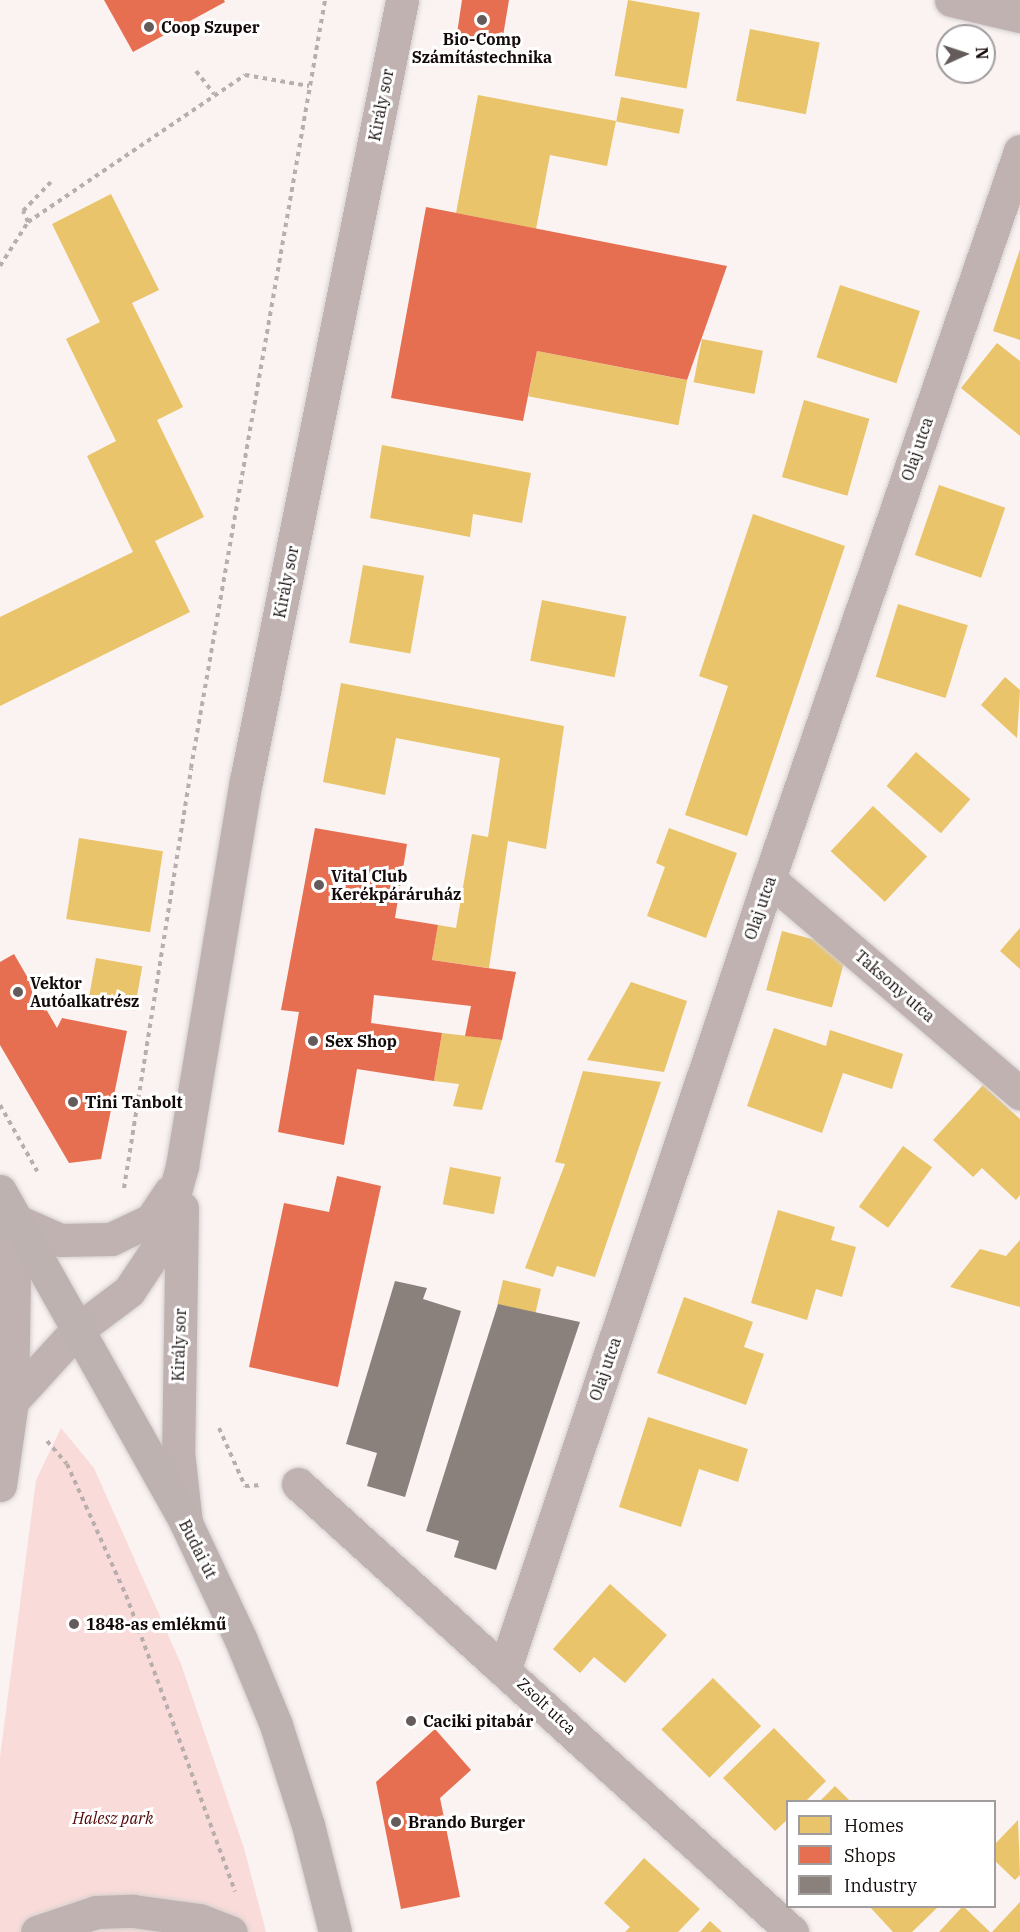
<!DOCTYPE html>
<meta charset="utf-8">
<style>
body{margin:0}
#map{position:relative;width:1020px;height:1932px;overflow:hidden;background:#faf3f2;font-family:"IBM Plex Serif",serif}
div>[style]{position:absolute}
.green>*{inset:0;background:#f9dcd9}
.homes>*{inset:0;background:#e9c46a;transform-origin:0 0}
.shops>*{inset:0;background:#e76f51}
.industry>*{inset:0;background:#8a817c}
.path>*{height:4px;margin-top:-2px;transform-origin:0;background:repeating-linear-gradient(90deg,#b8aead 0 4.5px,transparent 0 9px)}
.roads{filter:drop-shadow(0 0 2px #d4cfce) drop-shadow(0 0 2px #d4cfce)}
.street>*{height:33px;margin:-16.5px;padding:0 16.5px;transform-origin:16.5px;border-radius:16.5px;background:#bfb2b1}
.secondary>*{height:33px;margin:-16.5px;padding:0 16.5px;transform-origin:16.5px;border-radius:16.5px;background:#beb2b0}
.dots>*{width:16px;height:16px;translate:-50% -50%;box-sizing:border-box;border:3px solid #fff;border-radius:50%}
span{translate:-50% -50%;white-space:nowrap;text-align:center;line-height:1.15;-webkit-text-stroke:6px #fff;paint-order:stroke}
.poi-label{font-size:16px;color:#130a09;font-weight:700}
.left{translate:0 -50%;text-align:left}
.street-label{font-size:16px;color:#130a09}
.park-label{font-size:16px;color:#520505;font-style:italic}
.legend{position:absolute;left:786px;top:1800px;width:210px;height:108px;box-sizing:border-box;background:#fff;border:2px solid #a19d9d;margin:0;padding:8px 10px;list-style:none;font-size:18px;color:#130a09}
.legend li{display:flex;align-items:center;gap:12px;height:30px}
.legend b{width:30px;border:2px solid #a19d9d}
.north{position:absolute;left:936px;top:24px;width:60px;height:60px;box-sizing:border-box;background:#fff;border:2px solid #a19d9d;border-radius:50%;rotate:87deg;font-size:16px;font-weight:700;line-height:24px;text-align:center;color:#130a09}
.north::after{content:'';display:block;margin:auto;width:21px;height:27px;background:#645c5b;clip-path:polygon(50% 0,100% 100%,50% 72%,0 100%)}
</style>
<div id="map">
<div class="green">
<div style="clip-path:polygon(61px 1428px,94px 1468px,181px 1664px,244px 1848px,266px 1932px,0 1932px,0 1757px,36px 1480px)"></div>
</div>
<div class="homes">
<div style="left:628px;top:0;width:73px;height:77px;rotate:10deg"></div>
<div style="left:750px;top:29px;width:71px;height:73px;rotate:11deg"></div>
<div style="clip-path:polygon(478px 95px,616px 121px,607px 166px,550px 155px,536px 229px,456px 213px)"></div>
<div style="left:621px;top:97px;width:64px;height:25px;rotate:11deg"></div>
<div style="clip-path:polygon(111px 194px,159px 290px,132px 303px,183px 407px,157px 420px,204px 517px,155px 541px,190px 612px,0 706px,0 617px,133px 552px,87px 456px,116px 441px,66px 339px,100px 322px,52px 224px)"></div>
<div style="clip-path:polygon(1020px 249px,1020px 340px,993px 331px)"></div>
<div style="left:840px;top:285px;width:84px;height:76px;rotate:18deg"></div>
<div style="left:702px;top:339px;width:62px;height:44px;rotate:11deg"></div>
<div style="clip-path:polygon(997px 343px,1020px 361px,1020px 436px,961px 388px)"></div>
<div style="left:537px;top:351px;width:153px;height:46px;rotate:11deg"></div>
<div style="left:804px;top:400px;width:68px;height:80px;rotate:16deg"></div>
<div style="clip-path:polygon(382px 445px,531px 473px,522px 523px,473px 514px,470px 537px,370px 518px)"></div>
<div style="left:939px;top:485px;width:70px;height:74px;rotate:19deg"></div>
<div style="clip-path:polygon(753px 514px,845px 546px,747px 836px,685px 815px,728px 686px,699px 676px)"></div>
<div style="left:363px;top:565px;width:62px;height:79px;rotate:10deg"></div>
<div style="left:542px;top:600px;width:86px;height:62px;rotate:11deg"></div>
<div style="left:898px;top:604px;width:73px;height:76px;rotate:17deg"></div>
<div style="clip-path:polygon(1005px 677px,1020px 690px,1017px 738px,981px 705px)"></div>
<div style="clip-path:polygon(341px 683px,564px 726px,546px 849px,508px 841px,489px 968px,432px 960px,438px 925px,456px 928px,472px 834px,488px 837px,500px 758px,396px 738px,385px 795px,323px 782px)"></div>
<div style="left:916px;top:752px;width:72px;height:45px;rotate:41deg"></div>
<div style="left:873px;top:806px;width:74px;height:62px;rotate:43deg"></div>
<div style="clip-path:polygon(669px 828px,737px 853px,706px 938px,647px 916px,665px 867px,656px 863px)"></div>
<div style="left:79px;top:838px;width:85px;height:82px;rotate:9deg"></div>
<div style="clip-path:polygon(1020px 928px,1020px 969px,1000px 951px)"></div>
<div style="left:782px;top:931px;width:68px;height:61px;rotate:15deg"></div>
<div style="left:96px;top:958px;width:47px;height:45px;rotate:10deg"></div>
<div style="clip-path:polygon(631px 982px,687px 1001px,664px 1072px,587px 1060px)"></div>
<div style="clip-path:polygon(774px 1028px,826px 1046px,830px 1030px,903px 1054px,892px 1089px,843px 1073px,822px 1133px,747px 1106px)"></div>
<div style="clip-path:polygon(442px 1033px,502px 1040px,482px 1110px,453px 1106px,459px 1084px,434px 1081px)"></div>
<div style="clip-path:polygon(583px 1071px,661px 1082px,595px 1277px,557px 1266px,553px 1277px,525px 1268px,565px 1164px,555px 1162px)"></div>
<div style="clip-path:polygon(983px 1085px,1020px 1119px,1020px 1195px,1016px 1200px,982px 1168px,973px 1177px,933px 1140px)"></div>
<div style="left:903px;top:1146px;width:36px;height:75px;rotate:36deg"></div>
<div style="left:450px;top:1167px;width:52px;height:38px;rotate:11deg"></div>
<div style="clip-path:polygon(778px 1210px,835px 1227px,831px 1240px,856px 1247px,842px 1297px,816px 1289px,807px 1320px,751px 1303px)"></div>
<div style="clip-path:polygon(1020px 1240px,1020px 1307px,950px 1287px,980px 1249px,1006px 1256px)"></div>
<div style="left:503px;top:1280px;width:39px;height:25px;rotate:13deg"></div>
<div style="clip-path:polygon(684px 1297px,753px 1322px,744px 1347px,764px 1354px,746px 1405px,657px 1373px)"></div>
<div style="clip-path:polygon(648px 1417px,748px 1449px,738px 1482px,699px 1469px,681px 1527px,619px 1507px)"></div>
<div style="clip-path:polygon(610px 1584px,667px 1635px,625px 1683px,594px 1657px,580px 1673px,553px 1649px)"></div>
<div style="left:713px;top:1678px;width:68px;height:73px;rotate:45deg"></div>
<div style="clip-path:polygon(774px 1728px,826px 1781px,805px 1802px,788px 1802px,788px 1819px,775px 1831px,723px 1778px)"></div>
<div style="clip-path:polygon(835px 1786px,851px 1802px,819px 1802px)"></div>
<div style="clip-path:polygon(1018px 1820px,1020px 1875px,1015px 1880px,994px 1860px,994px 1845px)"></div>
<div style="clip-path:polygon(644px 1858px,700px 1909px,678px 1932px,625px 1932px,630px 1927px,604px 1903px)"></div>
<div style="clip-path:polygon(1020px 1902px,1020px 1932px,992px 1932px)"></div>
<div style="clip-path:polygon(869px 1906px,939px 1906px,912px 1932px,893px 1932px)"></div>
<div style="clip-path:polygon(963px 1906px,990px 1932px,939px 1932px)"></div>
<div style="clip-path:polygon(710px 1921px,722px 1932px,700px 1932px)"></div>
</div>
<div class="shops">
<div style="clip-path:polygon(104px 0,224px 0,225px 2px,133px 52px)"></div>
<div style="clip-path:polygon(462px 0,509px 0,501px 48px,456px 40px)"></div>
<div style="clip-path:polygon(426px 207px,727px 266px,687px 380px,537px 351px,523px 421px,391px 398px)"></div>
<div style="clip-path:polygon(315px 828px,407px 844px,395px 918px,438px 925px,432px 960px,516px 972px,502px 1040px,465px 1036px,471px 1006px,374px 995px,371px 1023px,442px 1033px,434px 1081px,357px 1069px,344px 1145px,278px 1132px,299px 1012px,281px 1010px)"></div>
<div style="clip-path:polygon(14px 954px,57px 1028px,62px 1018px,127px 1031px,101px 1159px,69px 1163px,0 1045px,0 962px)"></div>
<div style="clip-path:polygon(337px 1176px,381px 1186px,338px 1387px,249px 1367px,284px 1203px,329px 1212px)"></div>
<div style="clip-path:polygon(435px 1729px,471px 1770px,440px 1798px,460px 1897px,401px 1909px,376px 1782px)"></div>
</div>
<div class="industry">
<div style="clip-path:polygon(395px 1281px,427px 1288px,423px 1299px,461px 1311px,405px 1497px,367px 1486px,377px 1453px,346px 1444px)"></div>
<div style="clip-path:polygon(498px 1304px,580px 1322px,496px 1570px,454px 1557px,459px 1541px,426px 1531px)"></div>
</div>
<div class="path">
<div style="left:196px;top:71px;width:29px;rotate:52deg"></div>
<div style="left:28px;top:222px;width:12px;rotate:-114deg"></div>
<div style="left:23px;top:211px;width:40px;rotate:-46deg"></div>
<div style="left:0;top:266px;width:52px;rotate:-57.5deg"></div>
<div style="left:28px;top:222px;width:262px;rotate:-34.1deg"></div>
<div style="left:245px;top:75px;width:65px;rotate:9.8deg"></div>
<div style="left:0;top:1105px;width:76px;rotate:60.7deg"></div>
<div style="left:124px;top:1188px;width:425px;rotate:-80.9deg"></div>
<div style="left:191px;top:768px;width:780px;rotate:-80.1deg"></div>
<div style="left:219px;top:1428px;width:64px;rotate:65.9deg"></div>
<div style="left:245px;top:1486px;width:17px;rotate:-3deg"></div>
<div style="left:47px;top:1441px;width:30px;rotate:49deg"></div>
<div style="left:67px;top:1464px;width:144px;rotate:65.8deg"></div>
<div style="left:126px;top:1595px;width:316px;rotate:69.8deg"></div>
</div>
<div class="roads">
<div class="street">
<div style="left:951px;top:0;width:71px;rotate:13.1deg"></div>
<div style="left:769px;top:879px;width:330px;rotate:40.5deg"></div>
<div style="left:182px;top:1208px;width:244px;rotate:90.9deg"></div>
<div style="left:178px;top:1452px;width:71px;rotate:83.6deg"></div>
<div style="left:12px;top:1401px;width:95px;rotate:-47.6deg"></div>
<div style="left:76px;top:1331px;width:66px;rotate:-37deg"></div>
<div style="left:129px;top:1291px;width:58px;rotate:-56.3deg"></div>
<div style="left:161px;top:1243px;width:80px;rotate:-74.7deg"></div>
<div style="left:182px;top:1166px;width:390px;rotate:-80.6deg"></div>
<div style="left:246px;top:781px;width:796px;rotate:-78.7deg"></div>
<div style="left:298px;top:1484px;width:667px;rotate:42.2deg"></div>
<div style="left:0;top:1485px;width:85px;rotate:-81.9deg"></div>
<div style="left:12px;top:1401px;width:181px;rotate:-89.1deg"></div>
<div style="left:15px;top:1220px;width:49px;rotate:24deg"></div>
<div style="left:60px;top:1240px;width:51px;rotate:-1.1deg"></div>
<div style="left:111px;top:1239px;width:44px;rotate:-25.4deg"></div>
<div style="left:151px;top:1220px;width:34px;rotate:-56deg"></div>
<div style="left:505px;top:1668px;width:832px;rotate:-71.5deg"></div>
<div style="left:769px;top:879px;width:770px;rotate:-70.98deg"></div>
<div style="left:37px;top:1932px;width:62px;rotate:-18.7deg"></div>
<div style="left:96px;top:1912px;width:37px;rotate:-2deg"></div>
<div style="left:133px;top:1911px;width:67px;rotate:7.8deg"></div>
<div style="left:199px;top:1920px;width:34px;rotate:21deg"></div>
</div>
<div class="secondary">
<div style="left:0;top:1191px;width:381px;rotate:60.7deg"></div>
<div style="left:186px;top:1523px;width:129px;rotate:64.8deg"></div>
<div style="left:241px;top:1640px;width:92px;rotate:67.6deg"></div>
<div style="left:276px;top:1725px;width:105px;rotate:72.3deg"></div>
<div style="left:308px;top:1825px;width:110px;rotate:75.8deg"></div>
</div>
</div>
<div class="dots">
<div style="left:482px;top:20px;background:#645c5b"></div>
<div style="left:149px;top:27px;background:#645c5b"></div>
<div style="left:319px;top:885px;background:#645c5b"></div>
<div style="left:18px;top:992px;background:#645c5b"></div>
<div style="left:313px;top:1041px;background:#645c5b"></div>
<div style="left:73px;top:1102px;background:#645c5b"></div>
<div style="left:74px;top:1624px;background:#645c5b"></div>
<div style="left:411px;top:1721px;background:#645c5b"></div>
<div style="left:396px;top:1822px;background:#645c5b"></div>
</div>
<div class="poi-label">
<span class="left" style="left:161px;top:27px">Coop Szuper</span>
<span style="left:482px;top:48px">Bio-Comp<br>Számítástechnika</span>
<span class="left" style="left:331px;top:885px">Vital Club<br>Kerékpáráruház</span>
<span class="left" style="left:30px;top:992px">Vektor<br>Autóalkatrész</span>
<span class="left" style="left:325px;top:1041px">Sex Shop</span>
<span class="left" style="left:85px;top:1102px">Tini Tanbolt</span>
<span class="left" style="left:86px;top:1624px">1848-as emlékmű</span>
<span class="left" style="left:423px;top:1721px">Caciki pitabár</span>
<span class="left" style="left:408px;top:1822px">Brando Burger</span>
</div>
<div class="street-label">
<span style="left:381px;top:105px;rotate:-79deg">Király sor</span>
<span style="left:917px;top:449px;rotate:-71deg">Olaj utca</span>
<span style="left:286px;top:582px;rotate:-79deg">Király sor</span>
<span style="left:760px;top:908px;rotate:-71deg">Olaj utca</span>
<span style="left:895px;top:986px;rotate:41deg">Taksony utca</span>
<span style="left:179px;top:1345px;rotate:-88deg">Király sor</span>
<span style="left:605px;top:1369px;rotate:-71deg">Olaj utca</span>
<span style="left:198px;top:1549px;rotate:63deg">Budai út</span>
<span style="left:547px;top:1706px;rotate:43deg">Zsolt utca</span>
</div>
<div class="park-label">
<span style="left:113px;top:1818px">Halesz park</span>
</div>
<ul class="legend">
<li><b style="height:16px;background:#e9c46a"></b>Homes</li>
<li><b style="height:16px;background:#e76f51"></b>Shops</li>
<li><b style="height:16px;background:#8a817c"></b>Industry</li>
</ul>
<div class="north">N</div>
</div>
